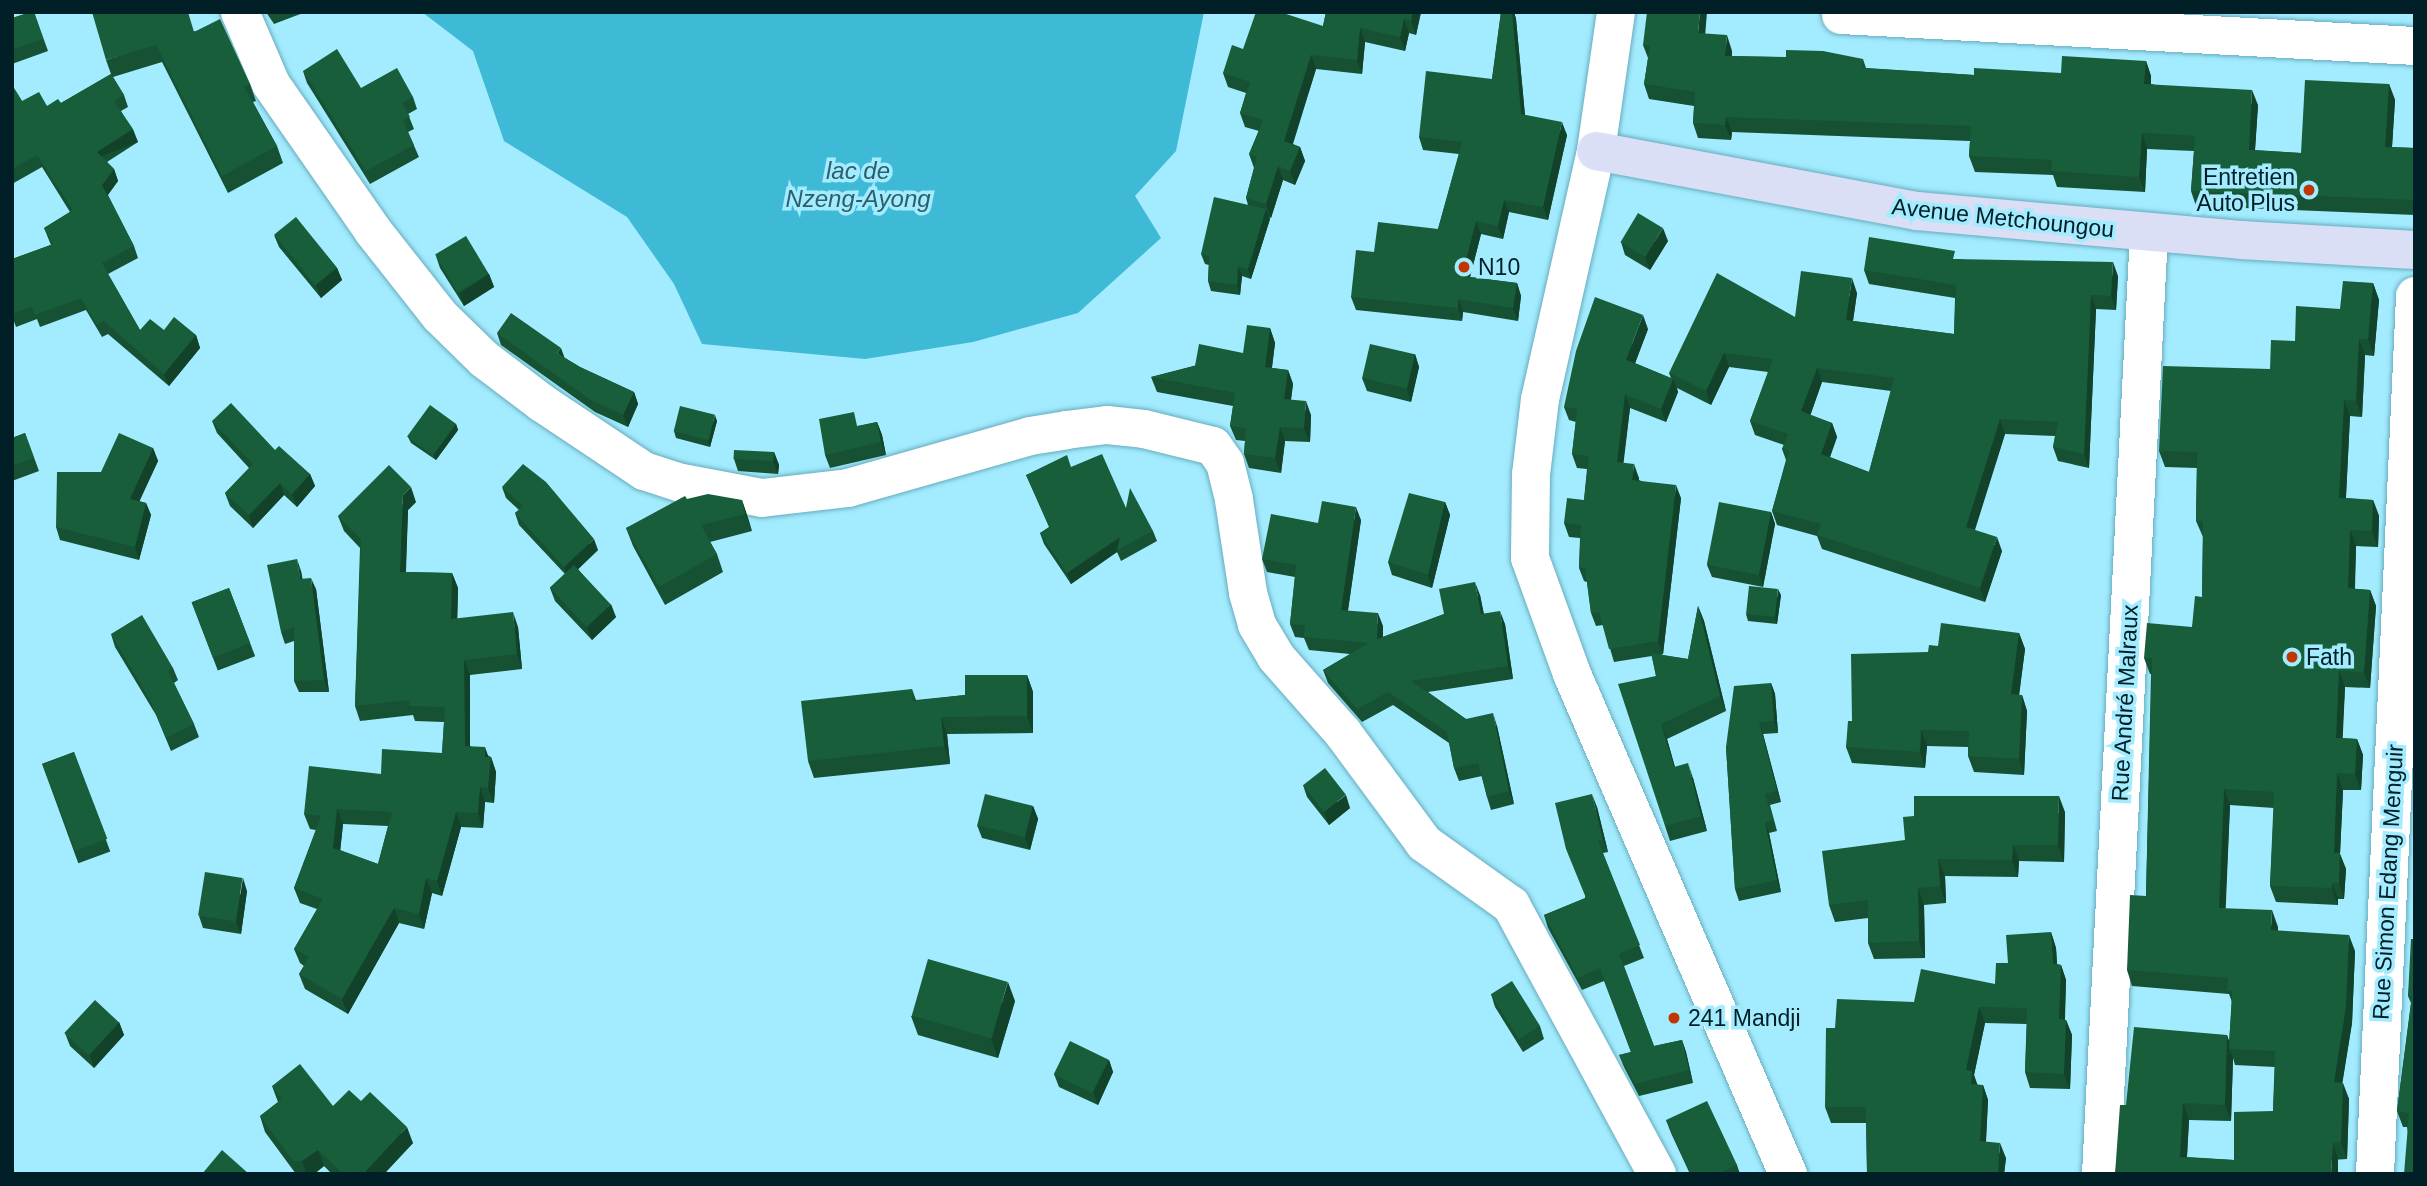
<!DOCTYPE html>
<meta charset="utf-8">
<style>
body{margin:0}
#map{position:relative;width:2427px;height:1186px;overflow:hidden;background:#a3ebfe;font-family:Arial,sans-serif}
div>[style]{position:absolute}
.water>*{inset:0;background:#3ebad6}
.roads{filter:drop-shadow(0 0 2px #66acbe) drop-shadow(0 0 2px #66acbe)}
.minor>*{height:38px;margin:-19px;padding:0 19px;transform-origin:19px;border-radius:19px;background:#fff}
.major>*{height:38px;margin:-19px;padding:0 19px;transform-origin:19px;border-radius:19px;background:#dadff6}
.wall>*{inset:0;background:#165133;transform-origin:0 0}
.shaded-wall>*{inset:0;background:#124229;transform-origin:0 0}
.building>*{inset:0;background:#195e3b;transform-origin:0 0}
.dots>*{width:19px;height:19px;translate:-50% -50%;box-sizing:border-box;border:4px solid #a3ebfe;border-radius:50%}
span{translate:-50% -50%;white-space:nowrap;text-align:center;line-height:1.15;-webkit-text-stroke:7px #a3ebfe;paint-order:stroke}
.poi-label{font-size:23px;color:#011f26}
.right{translate:-100% -50%;text-align:right}
.left{translate:0 -50%;text-align:left}
.street-label{font-size:23px;color:#011f26}
.water-label{font-size:24px;color:#2d5f6b;font-style:italic}
.frame{position:absolute;inset:0;border:14px solid #011f26;pointer-events:none}
</style>
<div id="map">
<div class="water">
<div style="clip-path:polygon(422px 12px,1204px 12px,1176px 151px,1135px 196px,1161px 238px,1078px 313px,973px 342px,865px 359px,702px 344px,674px 284px,627px 217px,504px 141px,473px 51px)"></div>
</div>
<div class="roads">
<div class="minor">
<div style="left:240px;top:12px;width:78px;rotate:66.7deg"></div>
<div style="left:271px;top:84px;width:179px;rotate:55.2deg"></div>
<div style="left:373px;top:231px;width:108px;rotate:51.8deg"></div>
<div style="left:440px;top:316px;width:62px;rotate:44.3deg"></div>
<div style="left:484px;top:359px;width:73px;rotate:37.2deg"></div>
<div style="left:542px;top:403px;width:123px;rotate:33.7deg"></div>
<div style="left:644px;top:471px;width:40px;rotate:18deg"></div>
<div style="left:682px;top:483px;width:81px;rotate:10.6deg"></div>
<div style="left:762px;top:498px;width:87px;rotate:-6.6deg"></div>
<div style="left:848px;top:488px;width:189px;rotate:-15.9deg"></div>
<div style="left:1030px;top:436px;width:36px;rotate:-9deg"></div>
<div style="left:1066px;top:430px;width:41px;rotate:-7deg"></div>
<div style="left:1107px;top:425px;width:37px;rotate:6deg"></div>
<div style="left:1144px;top:429px;width:71px;rotate:13.8deg"></div>
<div style="left:1213px;top:446px;width:21px;rotate:55deg"></div>
<div style="left:1225px;top:463px;width:38px;rotate:76deg"></div>
<div style="left:1234px;top:500px;width:94px;rotate:81.4deg"></div>
<div style="left:1248px;top:593px;width:33px;rotate:74deg"></div>
<div style="left:1257px;top:625px;width:37px;rotate:59deg"></div>
<div style="left:1276px;top:657px;width:101px;rotate:48.6deg"></div>
<div style="left:1343px;top:733px;width:137px;rotate:53.6deg"></div>
<div style="left:1424px;top:843px;width:107px;rotate:35.5deg"></div>
<div style="left:1511px;top:905px;width:306px;rotate:61.5deg"></div>
<div style="left:1616px;top:12px;width:140px;rotate:98.2deg"></div>
<div style="left:1596px;top:151px;width:254px;rotate:102.7deg"></div>
<div style="left:1540px;top:399px;width:76px;rotate:96.8deg"></div>
<div style="left:1531px;top:474px;width:84px;rotate:90.7deg"></div>
<div style="left:1530px;top:558px;width:123px;rotate:70.1deg"></div>
<div style="left:1572px;top:674px;width:545px;rotate:66.64deg"></div>
<div style="left:1841px;top:15px;width:575px;rotate:3.09deg"></div>
<div style="left:2101px;top:1174px;width:943px;rotate:-87.08deg"></div>
<div style="left:2375px;top:1174px;width:879px;rotate:-87.39deg"></div>
</div>
<div class="major">
<div style="left:1596px;top:151px;width:327px;rotate:10.6deg"></div>
<div style="left:1917px;top:211px;width:325px;rotate:5.1deg"></div>
<div style="left:2241px;top:240px;width:174px;rotate:3.3deg"></div>
</div>
</div>
<div class="wall">
<div style="clip-path:polygon(34px 12px,48px 51px,12px 64px,12px 18px)"></div>
<div style="clip-path:polygon(266px 12px,303px 12px,303px 13px,274px 24px)"></div>
<div style="clip-path:polygon(1326px 12px,1421px 12px,1416px 35px,1409px 33px,1405px 51px,1365px 42px,1362px 74px,1316px 69px,1293px 144px,1300px 147px,1305px 161px,1295px 185px,1283px 180px,1271px 218px,1269px 217px,1270px 219px,1251px 279px,1242px 276px,1240px 295px,1211px 291px,1208px 281px,1209px 265px,1205px 264px,1201px 254px,1248px 205px,1246px 198px,1254px 168px,1249px 154px,1259px 131px,1245px 127px,1240px 113px,1246px 93px,1228px 87px,1223px 73px,1243px 49px,1323px 26px)"></div>
<div style="clip-path:polygon(1501px 12px,1514px 12px,1516px 19px,1525px 115px,1567px 135px,1548px 220px,1509px 212px,1503px 239px,1481px 234px,1470px 277px,1517px 283px,1521px 296px,1518px 321px,1463px 312px,1462px 321px,1356px 310px,1351px 297px,1374px 252px,1438px 229px,1459px 154px,1423px 150px,1419px 137px,1492px 79px)"></div>
<div style="clip-path:polygon(195px 31px,250px 84px,256px 101px,253px 102px,277px 146px,283px 163px,228px 193px,162px 62px,113px 77px,124px 95px,128px 107px,121px 111px,138px 142px,107px 162px,114px 169px,118px 181px,108px 195px,134px 246px,138px 258px,108px 274px,140px 330px,164px 330px,196px 335px,200px 348px,169px 386px,108px 334px,102px 337px,86px 310px,40px 327px,37px 319px,16px 327px,12px 316px,12px 259px,51px 245px,44px 228px,70px 212px,42px 167px,12px 184px,12px 85px,22px 101px,47px 106px,61px 103px,111px 74px,106px 60px)"></div>
<div style="clip-path:polygon(1705px 34px,1732px 51px,1732px 56px,1863px 59px,1866px 68px,1974px 75px,2061px 73px,2146px 61px,2151px 76px,2151px 84px,2258px 105px,2255px 150px,2301px 153px,2389px 84px,2395px 100px,2392px 147px,2415px 148px,2415px 215px,2196px 206px,2191px 191px,2194px 151px,2147px 149px,2145px 192px,2057px 187px,2053px 175px,1975px 172px,1969px 156px,1970px 141px,1732px 132px,1731px 140px,1698px 138px,1693px 123px,1694px 106px,1649px 99px,1644px 84px,1648px 58px,1643px 45px)"></div>
<div style="clip-path:polygon(303px 71px,361px 88px,413px 97px,417px 109px,408px 114px,414px 129px,408px 132px,419px 157px,370px 184px,307px 83px)"></div>
<div style="clip-path:polygon(274px 235px,337px 268px,342px 280px,321px 298px,279px 247px)"></div>
<div style="clip-path:polygon(1668px 241px,1650px 270px,1625px 255px,1621px 242px)"></div>
<div style="clip-path:polygon(436px 256px,489px 274px,494px 287px,464px 306px,440px 268px)"></div>
<div style="clip-path:polygon(evenodd,1957px 259px,2118px 276px,2116px 310px,2096px 309px,2089px 468px,2058px 461px,2053px 447px,2055px 436px,2005px 434px,1975px 530px,2002px 551px,1985px 602px,1822px 549px,1817px 536px,1777px 525px,1772px 511px,1786px 460px,1782px 449px,1784px 445px,1755px 435px,1750px 421px,1768px 372px,1729px 367px,1711px 405px,1677px 388px,1678px 392px,1666px 422px,1630px 408px,1623px 463px,1639px 478px,1639px 480px,1681px 498px,1663px 654px,1661px 655px,1688px 659px,1698px 606px,1704px 621px,1726px 711px,1667px 739px,1675px 767px,1693px 778px,1707px 831px,1670px 841px,1665px 826px,1656px 676px,1652px 656px,1614px 662px,1603px 625px,1596px 626px,1591px 613px,1587px 582px,1584px 581px,1579px 568px,1580px 538px,1569px 537px,1564px 523px,1584px 500px,1587px 469px,1577px 468px,1572px 454px,1576px 422px,1569px 420px,1564px 407px,1648px 329px,1635px 363px,1671px 378px,1669px 373px,1795px 317px,1857px 293px,1853px 321px,1954px 334px,1955px 298px,1869px 284px,1864px 270px,1957px 259px,1822px 382px,1891px 391px,1869px 472px,1830px 457px,1837px 437px,1832px 423px,1810px 415px,1822px 382px)"></div>
<div style="clip-path:polygon(evenodd,2373px 283px,2379px 300px,2374px 356px,2365px 355px,2362px 417px,2350px 416px,2346px 498px,2373px 500px,2379px 516px,2378px 547px,2356px 546px,2355px 589px,2370px 590px,2376px 606px,2370px 688px,2345px 687px,2342px 738px,2357px 739px,2363px 755px,2361px 790px,2343px 790px,2340px 854px,2346px 869px,2344px 899px,2338px 899px,2338px 905px,2276px 902px,2270px 886px,2274px 808px,2230px 805px,2225px 909px,2278px 927px,2278px 931px,2355px 951px,2352px 1023px,2342px 1083px,2349px 1099px,2347px 1159px,2115px 1174px,2126px 1105px,2227px 1035px,2229px 1042px,2232px 1002px,2229px 994px,2132px 986px,2127px 970px,2146px 896px,2151px 674px,2150px 674px,2144px 658px,2192px 627px,2202px 597px,2203px 537px,2196px 521px,2197px 468px,2165px 467px,2159px 451px,2270px 369px,2295px 341px,2340px 309px,2373px 283px,2233px 1058px,2235px 1065px,2275px 1067px,2273px 1111px,2234px 1160px,2187px 1157px,2189px 1120px,2231px 1121px,2233px 1058px)"></div>
<div style="clip-path:polygon(1270px 328px,1275px 343px,1272px 368px,1288px 370px,1293px 384px,1291px 400px,1311px 415px,1310px 442px,1285px 441px,1281px 473px,1249px 468px,1244px 454px,1245px 441px,1236px 440px,1230px 426px,1233px 406px,1157px 392px,1151px 377px,1243px 353px)"></div>
<div style="clip-path:polygon(497px 333px,565px 358px,580px 367px,634px 392px,638px 404px,628px 427px,595px 412px,501px 345px)"></div>
<div style="clip-path:polygon(1415px 354px,1419px 367px,1411px 402px,1367px 391px,1362px 378px)"></div>
<div style="clip-path:polygon(212px 421px,275px 450px,310px 474px,315px 486px,297px 507px,284px 495px,253px 528px,230px 506px,225px 493px,249px 468px,217px 433px)"></div>
<div style="clip-path:polygon(717px 421px,710px 447px,676px 438px,674px 431px)"></div>
<div style="clip-path:polygon(877px 422px,882px 435px,886px 455px,830px 468px,825px 455px,859px 426px)"></div>
<div style="clip-path:polygon(456px 424px,458px 430px,436px 460px,411px 443px,408px 437px)"></div>
<div style="clip-path:polygon(25px 433px,39px 471px,12px 481px,12px 438px)"></div>
<div style="clip-path:polygon(153px 448px,158px 461px,139px 501px,146px 503px,151px 515px,139px 560px,60px 540px,56px 527px,101px 472px)"></div>
<div style="clip-path:polygon(774px 452px,779px 465px,778px 474px,738px 471px,734px 459px)"></div>
<div style="clip-path:polygon(1071px 467px,1153px 531px,1157px 541px,1121px 561px,1117px 552px,1071px 584px,1044px 544px,1040px 533px,1049px 527px,1026px 475px)"></div>
<div style="clip-path:polygon(502px 487px,598px 550px,578px 569px,616px 617px,592px 640px,555px 601px,550px 588px,565px 574px,519px 525px,515px 513px,519px 510px,506px 498px)"></div>
<div style="clip-path:polygon(687px 499px,742px 500px,752px 531px,710px 542px,717px 554px,723px 572px,665px 605px,633px 546px,626px 528px)"></div>
<div style="clip-path:polygon(evenodd,416px 502px,408px 510px,406px 572px,452px 573px,458px 588px,457px 619px,518px 627px,522px 669px,470px 675px,470px 746px,491px 757px,496px 772px,494px 803px,485px 802px,483px 828px,461px 827px,442px 896px,432px 893px,424px 929px,399px 923px,348px 1014px,305px 989px,299px 974px,304px 966px,300px 963px,294px 949px,317px 909px,300px 903px,294px 888px,316px 830px,310px 829px,304px 814px,381px 774px,442px 753px,444px 722px,415px 721px,413px 715px,360px 721px,355px 706px,360px 548px,344px 531px,338px 516px,416px 502px,343px 824px,388px 826px,378px 864px,340px 850px,343px 824px)"></div>
<div style="clip-path:polygon(1445px 502px,1450px 515px,1432px 588px,1392px 575px,1388px 562px)"></div>
<div style="clip-path:polygon(1771px 512px,1775px 524px,1763px 587px,1712px 577px,1707px 565px)"></div>
<div style="clip-path:polygon(1361px 520px,1348px 611px,1383px 626px,1383px 637px,1444px 614px,1480px 595px,1484px 614px,1505px 624px,1513px 679px,1428px 692px,1466px 719px,1497px 726px,1514px 804px,1491px 810px,1487px 797px,1482px 776px,1459px 781px,1454px 768px,1449px 743px,1393px 705px,1362px 722px,1328px 683px,1323px 670px,1350px 654px,1309px 650px,1304px 638px,1295px 637px,1290px 624px,1295px 577px,1267px 572px,1262px 559px,1318px 523px)"></div>
<div style="clip-path:polygon(301px 571px,302px 579px,316px 589px,329px 692px,299px 692px,294px 681px,294px 641px,285px 644px,281px 632px)"></div>
<div style="left:229px;top:588px;width:73px;height:40px;rotate:69deg"></div>
<div style="clip-path:polygon(1781px 595px,1777px 624px,1748px 621px,1746px 614px)"></div>
<div style="clip-path:polygon(2019px 633px,2025px 649px,2019px 695px,2022px 695px,2027px 711px,2024px 775px,1974px 772px,1968px 756px,1968px 747px,1927px 746px,1925px 768px,1852px 763px,1846px 747px,1852px 721px,1928px 652px,1938px 646px)"></div>
<div style="clip-path:polygon(111px 634px,173px 668px,178px 680px,174px 683px,194px 724px,199px 737px,171px 751px,156px 715px,115px 647px)"></div>
<div style="clip-path:polygon(1027px 675px,1033px 692px,1033px 733px,947px 734px,950px 764px,814px 778px,808px 761px,912px 689px,916px 700px,965px 695px)"></div>
<div style="clip-path:polygon(1771px 683px,1775px 694px,1778px 733px,1763px 734px,1781px 802px,1770px 805px,1777px 831px,1769px 833px,1781px 892px,1739px 901px,1735px 889px,1726px 747px)"></div>
<div style="left:74px;top:752px;width:106px;height:34px;rotate:70deg"></div>
<div style="clip-path:polygon(1303px 785px,1350px 808px,1329px 825px,1307px 797px)"></div>
<div style="clip-path:polygon(1033px 806px,1038px 819px,1030px 850px,982px 838px,977px 825px)"></div>
<div style="clip-path:polygon(1597px 807px,1608px 852px,1603px 853px,1644px 958px,1624px 966px,1654px 1046px,1682px 1040px,1686px 1052px,1693px 1083px,1639px 1096px,1624px 1067px,1619px 1055px,1631px 1052px,1604px 981px,1582px 990px,1548px 928px,1544px 915px,1585px 898px)"></div>
<div style="clip-path:polygon(2065px 812px,2064px 862px,2019px 861px,2018px 877px,1945px 876px,1946px 903px,1924px 905px,1925px 958px,1874px 959px,1868px 943px,1868px 918px,1835px 922px,1829px 905px,1905px 840px)"></div>
<div style="clip-path:polygon(247px 891px,241px 934px,203px 928px,199px 916px)"></div>
<div style="clip-path:polygon(2051px 932px,2056px 948px,2057px 964px,2061px 965px,2066px 980px,2065px 1020px,2066px 1020px,2072px 1035px,2070px 1089px,2030px 1088px,2025px 1072px,2027px 1024px,1985px 1023px,1974px 1075px,1977px 1085px,1983px 1085px,1988px 1100px,1986px 1142px,2006px 1158px,2004px 1174px,1867px 1174px,1866px 1123px,1831px 1123px,1825px 1107px,1835px 1028px,1914px 1002px,1995px 984px,2008px 963px)"></div>
<div style="clip-path:polygon(2415px 939px,2415px 1174px,2407px 1127px,2403px 1127px,2397px 1111px,2411px 1003px,2408px 996px)"></div>
<div style="clip-path:polygon(1491px 994px,1540px 1026px,1544px 1039px,1523px 1052px,1495px 1007px)"></div>
<div style="clip-path:polygon(1015px 1001px,998px 1058px,918px 1035px,911px 1016px)"></div>
<div style="clip-path:polygon(119px 1022px,124px 1035px,94px 1068px,70px 1046px,65px 1033px)"></div>
<div style="clip-path:polygon(1109px 1060px,1113px 1072px,1098px 1105px,1059px 1087px,1054px 1074px)"></div>
<div style="clip-path:polygon(272px 1086px,333px 1106px,361px 1101px,413px 1143px,384px 1174px,332px 1174px,324px 1166px,314px 1174px,296px 1174px,265px 1132px,260px 1116px,278px 1102px)"></div>
<div style="clip-path:polygon(1666px 1120px,1737px 1165px,1740px 1174px,1690px 1174px,1671px 1133px)"></div>
</div>
<div class="shaded-wall">
<div style="clip-path:polygon(1413px 12px,1421px 12px,1416px 35px,1411px 21px)"></div>
<div style="clip-path:polygon(1512px 12px,1514px 12px,1516px 19px,1526px 127px,1521px 114px)"></div>
<div style="clip-path:polygon(1700px 12px,1707px 12px,1704px 49px,1698px 33px)"></div>
<div style="clip-path:polygon(1404px 19px,1409px 33px,1405px 51px,1400px 37px)"></div>
<div style="clip-path:polygon(1360px 28px,1365px 42px,1362px 74px,1357px 60px)"></div>
<div style="clip-path:polygon(1727px 35px,1732px 51px,1730px 71px,1725px 56px)"></div>
<div style="clip-path:polygon(1311px 55px,1316px 69px,1289px 155px,1284px 141px)"></div>
<div style="clip-path:polygon(2146px 61px,2151px 76px,2150px 99px,2144px 84px)"></div>
<div style="clip-path:polygon(2389px 84px,2395px 100px,2391px 162px,2385px 147px)"></div>
<div style="clip-path:polygon(2252px 90px,2258px 105px,2254px 165px,2249px 150px)"></div>
<div style="clip-path:polygon(1726px 117px,1732px 132px,1731px 140px,1725px 125px)"></div>
<div style="clip-path:polygon(1562px 122px,1567px 135px,1548px 220px,1543px 207px)"></div>
<div style="left:133px;top:129px;width:14px;height:43px;rotate:69deg"></div>
<div style="clip-path:polygon(2142px 133px,2147px 149px,2145px 192px,2139px 177px)"></div>
<div style="clip-path:polygon(1300px 147px,1305px 161px,1295px 185px,1290px 171px)"></div>
<div style="clip-path:polygon(1278px 166px,1283px 180px,1271px 218px,1266px 204px)"></div>
<div style="clip-path:polygon(114px 169px,118px 181px,106px 197px,102px 185px)"></div>
<div style="clip-path:polygon(1504px 200px,1509px 212px,1503px 239px,1498px 226px)"></div>
<div style="clip-path:polygon(1266px 209px,1270px 219px,1251px 279px,1248px 269px)"></div>
<div style="clip-path:polygon(1476px 221px,1481px 234px,1467px 289px,1462px 276px)"></div>
<div style="clip-path:polygon(1663px 228px,1668px 241px,1650px 270px,1645px 257px)"></div>
<div style="clip-path:polygon(2113px 262px,2118px 276px,2116px 310px,2111px 296px)"></div>
<div style="clip-path:polygon(1238px 266px,1242px 276px,1240px 295px,1237px 285px)"></div>
<div style="clip-path:polygon(337px 268px,342px 280px,321px 298px,316px 285px)"></div>
<div style="clip-path:polygon(489px 274px,494px 287px,464px 306px,459px 294px)"></div>
<div style="clip-path:polygon(1852px 278px,1857px 293px,1851px 334px,1846px 320px)"></div>
<div style="clip-path:polygon(1517px 283px,1521px 296px,1518px 321px,1513px 308px)"></div>
<div style="clip-path:polygon(2373px 283px,2379px 300px,2374px 356px,2368px 339px)"></div>
<div style="clip-path:polygon(2091px 295px,2096px 309px,2089px 468px,2084px 454px)"></div>
<div style="clip-path:polygon(1458px 299px,1463px 312px,1462px 321px,1458px 308px)"></div>
<div style="clip-path:polygon(1643px 315px,1648px 329px,1631px 374px,1626px 360px)"></div>
<div style="clip-path:polygon(1270px 328px,1275px 343px,1270px 381px,1265px 367px)"></div>
<div style="clip-path:polygon(196px 335px,200px 348px,169px 386px,164px 374px)"></div>
<div style="clip-path:polygon(2359px 339px,2365px 355px,2362px 417px,2356px 401px)"></div>
<div style="clip-path:polygon(561px 348px,565px 359px,557px 353px)"></div>
<div style="clip-path:polygon(1724px 353px,1729px 367px,1711px 405px,1706px 391px)"></div>
<div style="clip-path:polygon(1415px 354px,1419px 367px,1411px 402px,1407px 389px)"></div>
<div style="clip-path:polygon(1817px 368px,1822px 382px,1807px 425px,1801px 411px)"></div>
<div style="clip-path:polygon(1288px 370px,1293px 384px,1289px 414px,1284px 399px)"></div>
<div style="clip-path:polygon(1673px 379px,1678px 392px,1666px 422px,1661px 409px)"></div>
<div style="clip-path:polygon(634px 392px,638px 404px,628px 427px,623px 415px)"></div>
<div style="clip-path:polygon(1625px 394px,1630px 408px,1622px 476px,1617px 462px)"></div>
<div style="clip-path:polygon(2344px 400px,2350px 416px,2345px 514px,2339px 498px)"></div>
<div style="clip-path:polygon(1306px 401px,1311px 415px,1310px 442px,1304px 428px)"></div>
<div style="clip-path:polygon(715px 415px,717px 421px,710px 447px,708px 440px)"></div>
<div style="clip-path:polygon(2000px 419px,2005px 434px,1971px 541px,1966px 527px)"></div>
<div style="clip-path:polygon(877px 422px,882px 435px,886px 455px,881px 442px)"></div>
<div style="clip-path:polygon(1832px 423px,1837px 437px,1826px 468px,1821px 454px)"></div>
<div style="clip-path:polygon(456px 424px,458px 430px,436px 460px,434px 454px)"></div>
<div style="clip-path:polygon(1280px 427px,1285px 441px,1281px 473px,1275px 458px)"></div>
<div style="clip-path:polygon(153px 448px,158px 461px,135px 511px,130px 499px)"></div>
<div style="clip-path:polygon(774px 452px,779px 465px,778px 474px,773px 461px)"></div>
<div style="clip-path:polygon(1634px 464px,1639px 478px,1637px 493px,1632px 480px)"></div>
<div style="clip-path:polygon(310px 474px,315px 486px,297px 507px,292px 494px)"></div>
<div style="clip-path:polygon(280px 483px,284px 495px,253px 528px,249px 515px)"></div>
<div style="clip-path:polygon(1676px 485px,1681px 498px,1663px 654px,1658px 641px)"></div>
<div style="clip-path:polygon(411px 487px,416px 502px,408px 510px,405px 587px,400px 572px,403px 495px)"></div>
<div style="clip-path:polygon(742px 500px,748px 518px,752px 531px,745px 514px)"></div>
<div style="clip-path:polygon(2373px 500px,2379px 516px,2378px 547px,2372px 531px)"></div>
<div style="clip-path:polygon(1445px 502px,1450px 515px,1432px 588px,1428px 575px)"></div>
<div style="clip-path:polygon(146px 503px,151px 515px,139px 560px,135px 547px)"></div>
<div style="clip-path:polygon(1356px 507px,1361px 520px,1346px 623px,1341px 610px)"></div>
<div style="clip-path:polygon(1771px 512px,1775px 524px,1763px 587px,1759px 574px)"></div>
<div style="clip-path:polygon(2350px 530px,2356px 546px,2354px 605px,2348px 588px)"></div>
<div style="clip-path:polygon(1120px 537px,1117px 552px,1071px 584px,1067px 573px)"></div>
<div style="clip-path:polygon(1997px 537px,2002px 551px,1985px 602px,1980px 588px)"></div>
<div style="clip-path:polygon(594px 539px,598px 550px,569px 578px,564px 567px)"></div>
<div style="clip-path:polygon(297px 559px,301px 571px,305px 591px,300px 579px)"></div>
<div style="clip-path:polygon(452px 573px,458px 588px,457px 634px,451px 619px)"></div>
<div style="clip-path:polygon(311px 578px,316px 589px,329px 692px,324px 680px)"></div>
<div style="clip-path:polygon(1475px 582px,1480px 595px,1486px 627px,1481px 614px)"></div>
<div style="clip-path:polygon(1778px 589px,1781px 595px,1777px 624px,1775px 618px)"></div>
<div style="clip-path:polygon(2370px 590px,2376px 606px,2370px 688px,2364px 672px)"></div>
<div style="clip-path:polygon(611px 604px,616px 617px,592px 640px,587px 627px)"></div>
<div style="clip-path:polygon(1698px 606px,1704px 621px,1726px 711px,1720px 696px)"></div>
<div style="clip-path:polygon(1500px 611px,1505px 624px,1513px 679px,1508px 666px)"></div>
<div style="clip-path:polygon(513px 612px,518px 627px,522px 669px,517px 654px)"></div>
<div style="clip-path:polygon(1378px 613px,1383px 626px,1382px 652px,1377px 639px)"></div>
<div style="clip-path:polygon(2019px 633px,2025px 649px,2017px 711px,2011px 694px)"></div>
<div style="clip-path:polygon(464px 660px,470px 675px,470px 761px,465px 746px)"></div>
<div style="clip-path:polygon(2339px 671px,2345px 687px,2342px 754px,2336px 738px)"></div>
<div style="clip-path:polygon(1027px 675px,1033px 692px,1033px 733px,1027px 716px)"></div>
<div style="clip-path:polygon(1771px 683px,1775px 694px,1778px 733px,1774px 721px)"></div>
<div style="clip-path:polygon(2022px 695px,2027px 711px,2024px 775px,2019px 759px)"></div>
<div style="clip-path:polygon(1493px 713px,1497px 726px,1514px 804px,1509px 791px)"></div>
<div style="clip-path:polygon(941px 717px,947px 734px,950px 764px,944px 746px)"></div>
<div style="clip-path:polygon(1759px 722px,1763px 734px,1781px 802px,1777px 791px)"></div>
<div style="clip-path:polygon(1661px 724px,1667px 739px,1679px 782px,1674px 767px)"></div>
<div style="clip-path:polygon(1921px 730px,1927px 746px,1925px 768px,1920px 752px)"></div>
<div style="clip-path:polygon(2357px 739px,2363px 755px,2361px 790px,2355px 774px)"></div>
<div style="clip-path:polygon(485px 747px,490px 761px,491px 757px,496px 772px,494px 803px,488px 788px,485px 757px)"></div>
<div style="clip-path:polygon(1688px 763px,1693px 778px,1707px 831px,1701px 816px)"></div>
<div style="clip-path:polygon(2337px 773px,2343px 790px,2340px 854px,2346px 869px,2344px 899px,2339px 883px,2334px 853px)"></div>
<div style="clip-path:polygon(480px 787px,485px 802px,483px 828px,478px 813px)"></div>
<div style="clip-path:polygon(2224px 789px,2230px 805px,2225px 925px,2219px 908px)"></div>
<div style="clip-path:polygon(1592px 794px,1597px 807px,1608px 852px,1603px 840px)"></div>
<div style="clip-path:polygon(1346px 795px,1350px 808px,1329px 825px,1324px 812px)"></div>
<div style="clip-path:polygon(2059px 796px,2065px 812px,2064px 862px,2058px 845px)"></div>
<div style="clip-path:polygon(1033px 806px,1038px 819px,1030px 850px,1025px 837px)"></div>
<div style="clip-path:polygon(337px 809px,343px 824px,339px 863px,333px 848px)"></div>
<div style="clip-path:polygon(456px 812px,461px 827px,442px 896px,437px 881px)"></div>
<div style="clip-path:polygon(1765px 822px,1769px 833px,1781px 892px,1777px 880px)"></div>
<div style="clip-path:polygon(2013px 845px,2019px 861px,2018px 877px,2012px 860px)"></div>
<div style="clip-path:polygon(1938px 859px,1945px 876px,1946px 903px,1940px 886px)"></div>
<div style="clip-path:polygon(243px 878px,247px 891px,241px 934px,236px 921px)"></div>
<div style="clip-path:polygon(426px 878px,432px 893px,424px 929px,419px 914px)"></div>
<div style="clip-path:polygon(2332px 883px,2338px 899px,2338px 905px,2332px 888px)"></div>
<div style="clip-path:polygon(1918px 888px,1924px 905px,1925px 958px,1919px 941px)"></div>
<div style="clip-path:polygon(394px 908px,399px 923px,348px 1014px,342px 999px)"></div>
<div style="clip-path:polygon(2272px 910px,2278px 927px,2277px 946px,2271px 930px)"></div>
<div style="clip-path:polygon(2051px 932px,2056px 948px,2058px 980px,2053px 964px)"></div>
<div style="clip-path:polygon(2349px 935px,2355px 951px,2352px 1023px,2340px 1098px,2334px 1082px)"></div>
<div style="clip-path:polygon(2061px 965px,2066px 980px,2064px 1035px,2059px 1019px)"></div>
<div style="clip-path:polygon(1008px 982px,1015px 1001px,998px 1058px,991px 1039px)"></div>
<div style="clip-path:polygon(1979px 1007px,1985px 1023px,1974px 1075px,1978px 1086px,1977px 1100px,1966px 1070px)"></div>
<div style="clip-path:polygon(2066px 1020px,2072px 1035px,2070px 1089px,2064px 1074px)"></div>
<div style="clip-path:polygon(119px 1022px,124px 1035px,94px 1068px,90px 1055px)"></div>
<div style="clip-path:polygon(2227px 1035px,2232px 1049px,2229px 1049px,2233px 1058px,2231px 1121px,2225px 1105px)"></div>
<div style="clip-path:polygon(1682px 1040px,1686px 1052px,1693px 1083px,1689px 1070px)"></div>
<div style="clip-path:polygon(1109px 1060px,1113px 1072px,1098px 1105px,1093px 1092px)"></div>
<div style="clip-path:polygon(2343px 1083px,2349px 1099px,2347px 1159px,2341px 1142px)"></div>
<div style="clip-path:polygon(1983px 1085px,1988px 1100px,1985px 1157px,1980px 1141px)"></div>
<div style="clip-path:polygon(2183px 1103px,2189px 1120px,2186px 1173px,2180px 1157px)"></div>
<div style="clip-path:polygon(407px 1127px,413px 1143px,384px 1174px,363px 1174px)"></div>
<div style="clip-path:polygon(2000px 1143px,2006px 1158px,2004px 1174px,1998px 1174px)"></div>
<div style="clip-path:polygon(2333px 1143px,2338px 1159px,2338px 1174px,2331px 1174px)"></div>
<div style="clip-path:polygon(318px 1150px,324px 1166px,314px 1174px,307px 1174px,302px 1161px)"></div>
</div>
<div class="building">
<div style="clip-path:polygon(30px 12px,34px 12px,43px 39px,12px 50px,12px 18px)"></div>
<div style="clip-path:polygon(92px 12px,188px 12px,194px 32px,220px 19px,250px 84px,244px 87px,277px 146px,222px 176px,156px 45px,106px 60px)"></div>
<div style="clip-path:polygon(1256px 12px,1280px 12px,1323px 26px,1326px 12px,1413px 12px,1411px 21px,1404px 19px,1400px 37px,1360px 28px,1357px 60px,1311px 55px,1284px 141px,1300px 147px,1290px 171px,1278px 166px,1266px 204px,1246px 198px,1257px 157px,1249px 154px,1263px 120px,1240px 113px,1250px 82px,1223px 73px,1232px 45px,1243px 49px)"></div>
<div style="clip-path:polygon(1501px 12px,1512px 12px,1521px 114px,1562px 122px,1543px 207px,1504px 200px,1498px 226px,1476px 221px,1462px 276px,1517px 283px,1513px 308px,1458px 299px,1458px 308px,1351px 297px,1356px 250px,1374px 252px,1378px 222px,1438px 229px,1462px 142px,1419px 137px,1426px 71px,1492px 79px)"></div>
<div style="clip-path:polygon(1647px 12px,1700px 12px,1698px 33px,1727px 35px,1725px 56px,1786px 57px,1786px 50px,1823px 51px,1863px 59px,1862px 68px,1974px 75px,1974px 68px,2061px 73px,2062px 56px,2146px 61px,2144px 84px,2252px 90px,2249px 150px,2301px 153px,2305px 80px,2389px 84px,2385px 147px,2415px 148px,2415px 200px,2191px 191px,2195px 136px,2142px 133px,2139px 177px,2051px 171px,2052px 160px,1969px 156px,1971px 126px,1726px 117px,1725px 125px,1693px 123px,1695px 92px,1644px 84px,1650px 46px,1643px 45px)"></div>
<div style="clip-path:polygon(337px 49px,361px 88px,397px 68px,413px 97px,402px 103px,410px 117px,403px 121px,414px 145px,366px 171px,303px 71px)"></div>
<div style="clip-path:polygon(111px 74px,124px 95px,114px 101px,133px 129px,97px 152px,114px 169px,102px 185px,134px 246px,102px 263px,140px 330px,150px 319px,164px 330px,174px 317px,196px 335px,164px 374px,104px 321px,97px 325px,81px 298px,35px 315px,32px 307px,12px 314px,12px 259px,53px 244px,44px 228px,73px 210px,37px 155px,12px 169px,12px 85px,22px 101px,39px 92px,47px 106px,58px 99px,61px 103px)"></div>
<div style="clip-path:polygon(1214px 197px,1266px 209px,1248px 269px,1238px 266px,1237px 285px,1208px 281px,1209px 256px,1201px 254px)"></div>
<div style="left:1638px;top:213px;width:29px;height:34px;rotate:31deg"></div>
<div style="left:296px;top:217px;width:65px;height:28px;rotate:51deg"></div>
<div style="left:466px;top:236px;width:44px;height:36px;rotate:59deg"></div>
<div style="clip-path:polygon(evenodd,1869px 237px,1955px 251px,1953px 259px,2113px 262px,2111px 296px,2091px 295px,2084px 454px,2053px 447px,2058px 422px,2000px 419px,1966px 527px,1997px 537px,1980px 588px,1817px 535px,1821px 524px,1772px 511px,1789px 451px,1782px 449px,1788px 434px,1750px 421px,1773px 359px,1724px 353px,1706px 391px,1669px 373px,1717px 273px,1795px 317px,1801px 271px,1852px 278px,1846px 320px,1954px 334px,1956px 285px,1864px 270px,1869px 237px,1817px 368px,1894px 378px,1869px 472px,1821px 454px,1832px 423px,1801px 411px,1817px 368px)"></div>
<div style="clip-path:polygon(2343px 281px,2373px 283px,2368px 339px,2359px 339px,2356px 401px,2344px 400px,2339px 498px,2373px 500px,2372px 531px,2350px 530px,2348px 588px,2370px 590px,2364px 672px,2339px 671px,2336px 738px,2357px 739px,2355px 774px,2337px 773px,2334px 853px,2340px 853px,2339px 883px,2332px 883px,2332px 888px,2270px 886px,2274px 792px,2224px 789px,2219px 908px,2272px 910px,2271px 930px,2349px 935px,2346px 1007px,2334px 1082px,2343px 1083px,2341px 1142px,2333px 1143px,2331px 1174px,2115px 1174px,2120px 1105px,2126px 1105px,2134px 1027px,2227px 1035px,2225px 1105px,2183px 1103px,2180px 1157px,2234px 1160px,2234px 1112px,2273px 1111px,2275px 1051px,2229px 1049px,2232px 991px,2227px 990px,2228px 978px,2127px 970px,2130px 895px,2146px 896px,2152px 658px,2144px 658px,2147px 623px,2192px 627px,2195px 596px,2202px 597px,2203px 521px,2196px 521px,2197px 452px,2159px 451px,2163px 366px,2270px 369px,2271px 340px,2295px 341px,2296px 306px,2340px 309px)"></div>
<div style="clip-path:polygon(1595px 297px,1643px 315px,1626px 360px,1673px 379px,1661px 409px,1625px 394px,1617px 462px,1634px 464px,1632px 480px,1676px 485px,1658px 641px,1609px 649px,1599px 612px,1591px 613px,1585px 568px,1579px 568px,1581px 525px,1564px 523px,1567px 498px,1584px 500px,1589px 456px,1572px 454px,1577px 409px,1564px 407px,1576px 351px)"></div>
<div style="clip-path:polygon(511px 313px,561px 348px,557px 353px,580px 367px,634px 392px,623px 415px,591px 400px,497px 333px)"></div>
<div style="clip-path:polygon(1247px 325px,1270px 328px,1265px 367px,1288px 370px,1284px 399px,1306px 401px,1304px 428px,1280px 427px,1275px 458px,1244px 454px,1246px 428px,1230px 426px,1235px 393px,1151px 377px,1195px 366px,1199px 344px,1243px 353px)"></div>
<div style="left:1370px;top:344px;width:46px;height:35px;rotate:13deg"></div>
<div style="clip-path:polygon(231px 403px,275px 450px,279px 446px,310px 474px,292px 494px,280px 483px,249px 515px,225px 493px,253px 464px,212px 421px)"></div>
<div style="left:430px;top:405px;width:32px;height:39px;rotate:36deg"></div>
<div style="left:680px;top:406px;width:36px;height:26px;rotate:14deg"></div>
<div style="clip-path:polygon(854px 412px,857px 426px,877px 422px,881px 442px,825px 455px,819px 419px)"></div>
<div style="clip-path:polygon(25px 433px,34px 458px,12px 466px,12px 438px)"></div>
<div style="clip-path:polygon(119px 433px,153px 448px,130px 499px,146px 503px,135px 547px,56px 527px,57px 472px,101px 472px)"></div>
<div style="left:734px;top:450px;width:40px;height:9px;rotate:3deg"></div>
<div style="clip-path:polygon(1102px 454px,1126px 508px,1130px 488px,1153px 531px,1117px 550px,1120px 537px,1067px 573px,1040px 533px,1050px 527px,1026px 475px,1067px 455px,1071px 467px)"></div>
<div style="clip-path:polygon(523px 464px,546px 482px,594px 539px,564px 567px,515px 513px,523px 506px,502px 487px)"></div>
<div style="clip-path:polygon(evenodd,389px 465px,411px 487px,403px 495px,400px 572px,452px 573px,451px 619px,513px 612px,517px 654px,464px 660px,465px 746px,485px 747px,485px 757px,491px 757px,488px 788px,480px 787px,478px 813px,456px 812px,437px 881px,426px 878px,419px 914px,394px 908px,342px 999px,299px 974px,309px 957px,294px 949px,323px 899px,294px 888px,321px 816px,304px 814px,309px 766px,381px 774px,382px 749px,442px 753px,445px 707px,409px 706px,410px 700px,355px 706px,361px 539px,338px 516px,389px 465px,337px 809px,392px 812px,378px 864px,333px 848px,337px 809px)"></div>
<div style="clip-path:polygon(1409px 493px,1445px 502px,1428px 575px,1388px 562px)"></div>
<div style="clip-path:polygon(708px 494px,742px 500px,745px 514px,701px 525px,717px 554px,659px 587px,626px 528px,685px 496px,687px 499px)"></div>
<div style="clip-path:polygon(1322px 501px,1356px 507px,1341px 610px,1378px 613px,1377px 639px,1444px 614px,1439px 589px,1475px 582px,1481px 614px,1500px 611px,1508px 666px,1411px 681px,1466px 719px,1493px 713px,1509px 791px,1487px 797px,1478px 763px,1454px 768px,1447px 732px,1388px 692px,1357px 709px,1323px 670px,1369px 643px,1304px 637px,1305px 625px,1290px 624px,1296px 565px,1262px 559px,1271px 514px,1318px 523px)"></div>
<div style="left:1719px;top:502px;width:53px;height:64px;rotate:11deg"></div>
<div style="clip-path:polygon(297px 559px,300px 579px,311px 578px,324px 680px,294px 681px,294px 627px,281px 632px,267px 565px)"></div>
<div style="left:574px;top:565px;width:54px;height:33px;rotate:47deg"></div>
<div style="left:1749px;top:586px;width:29px;height:28px;rotate:6deg"></div>
<div style="left:229px;top:588px;width:59px;height:40px;rotate:69deg"></div>
<div style="clip-path:polygon(1698px 606px,1720px 696px,1661px 724px,1674px 767px,1688px 763px,1701px 816px,1665px 826px,1618px 684px,1656px 676px,1651px 653px,1688px 659px)"></div>
<div style="clip-path:polygon(142px 615px,173px 668px,168px 671px,194px 724px,166px 738px,151px 702px,111px 634px)"></div>
<div style="clip-path:polygon(1941px 623px,2019px 633px,2011px 694px,2022px 695px,2019px 759px,1968px 756px,1969px 731px,1921px 730px,1920px 752px,1846px 747px,1848px 721px,1852px 721px,1851px 654px,1928px 652px,1929px 645px,1938px 646px)"></div>
<div style="clip-path:polygon(965px 675px,1027px 675px,1027px 716px,941px 717px,944px 746px,808px 761px,801px 701px,912px 689px,913px 701px,965px 695px)"></div>
<div style="clip-path:polygon(1771px 683px,1774px 721px,1759px 722px,1777px 791px,1765px 794px,1773px 820px,1765px 822px,1777px 880px,1735px 889px,1726px 747px,1734px 686px)"></div>
<div style="left:74px;top:752px;width:93px;height:34px;rotate:69deg"></div>
<div style="left:1325px;top:768px;width:34px;height:28px;rotate:52deg"></div>
<div style="left:985px;top:794px;width:49px;height:32px;rotate:14deg"></div>
<div style="clip-path:polygon(1592px 794px,1603px 840px,1598px 841px,1640px 945px,1619px 954px,1654px 1046px,1682px 1040px,1689px 1070px,1635px 1084px,1619px 1055px,1631px 1052px,1600px 968px,1578px 978px,1544px 915px,1586px 898px,1566px 849px,1555px 803px)"></div>
<div style="clip-path:polygon(1914px 796px,2059px 796px,2058px 845px,2013px 845px,2012px 860px,1938px 859px,1940px 886px,1918px 888px,1919px 941px,1868px 943px,1868px 900px,1829px 905px,1822px 851px,1905px 840px,1903px 817px,1914px 816px)"></div>
<div style="left:205px;top:872px;width:38px;height:44px;rotate:9deg"></div>
<div style="clip-path:polygon(2051px 932px,2053px 964px,2061px 965px,2059px 1019px,2066px 1020px,2064px 1074px,2025px 1072px,2027px 1008px,1979px 1007px,1966px 1070px,1972px 1071px,1971px 1084px,1983px 1085px,1980px 1141px,2000px 1143px,1998px 1174px,1867px 1174px,1866px 1107px,1825px 1107px,1826px 1028px,1835px 1028px,1837px 999px,1914px 1002px,1921px 969px,1995px 984px,1996px 963px,2008px 963px,2006px 935px)"></div>
<div style="clip-path:polygon(2411px 939px,2415px 939px,2415px 1174px,2404px 1174px,2409px 1113px,2397px 1111px,2412px 996px,2408px 996px)"></div>
<div style="left:928px;top:959px;width:83px;height:59px;rotate:16deg"></div>
<div style="left:1512px;top:981px;width:53px;height:25px;rotate:58deg"></div>
<div style="left:95px;top:1000px;width:33px;height:45px;rotate:43deg"></div>
<div style="left:1070px;top:1041px;width:43px;height:37px;rotate:26deg"></div>
<div style="clip-path:polygon(300px 1064px,333px 1106px,349px 1090px,361px 1101px,370px 1092px,407px 1127px,363px 1174px,343px 1174px,318px 1150px,302px 1161px,293px 1161px,260px 1116px,282px 1099px,272px 1086px)"></div>
<div style="clip-path:polygon(1707px 1101px,1737px 1165px,1719px 1174px,1691px 1174px,1666px 1120px)"></div>
<div style="clip-path:polygon(222px 1150px,249px 1174px,202px 1174px)"></div>
</div>
<div class="dots">
<div style="left:2309px;top:190px;background:#bf3603"></div>
<div style="left:1464px;top:267px;background:#bf3603"></div>
<div style="left:2292px;top:657px;background:#bf3603"></div>
<div style="left:1674px;top:1018px;background:#bf3603"></div>
</div>
<div class="poi-label">
<span class="right" style="left:2295px;top:190px">Entretien<br>Auto Plus</span>
<span class="left" style="left:1478px;top:267px">N10</span>
<span class="left" style="left:2306px;top:657px">Fath</span>
<span class="left" style="left:1688px;top:1018px">241 Mandji</span>
</div>
<div class="street-label">
<span style="left:2003px;top:218px;rotate:6deg">Avenue Metchoungou</span>
<span style="left:2125px;top:703px;rotate:-87deg">Rue André Malraux</span>
<span style="left:2388px;top:882px;rotate:-87deg">Rue Simon Edang Menguir</span>
</div>
<div class="water-label">
<span style="left:858px;top:185px">lac de<br>Nzeng-Ayong</span>
</div>
<div class="frame"></div>
</div>
